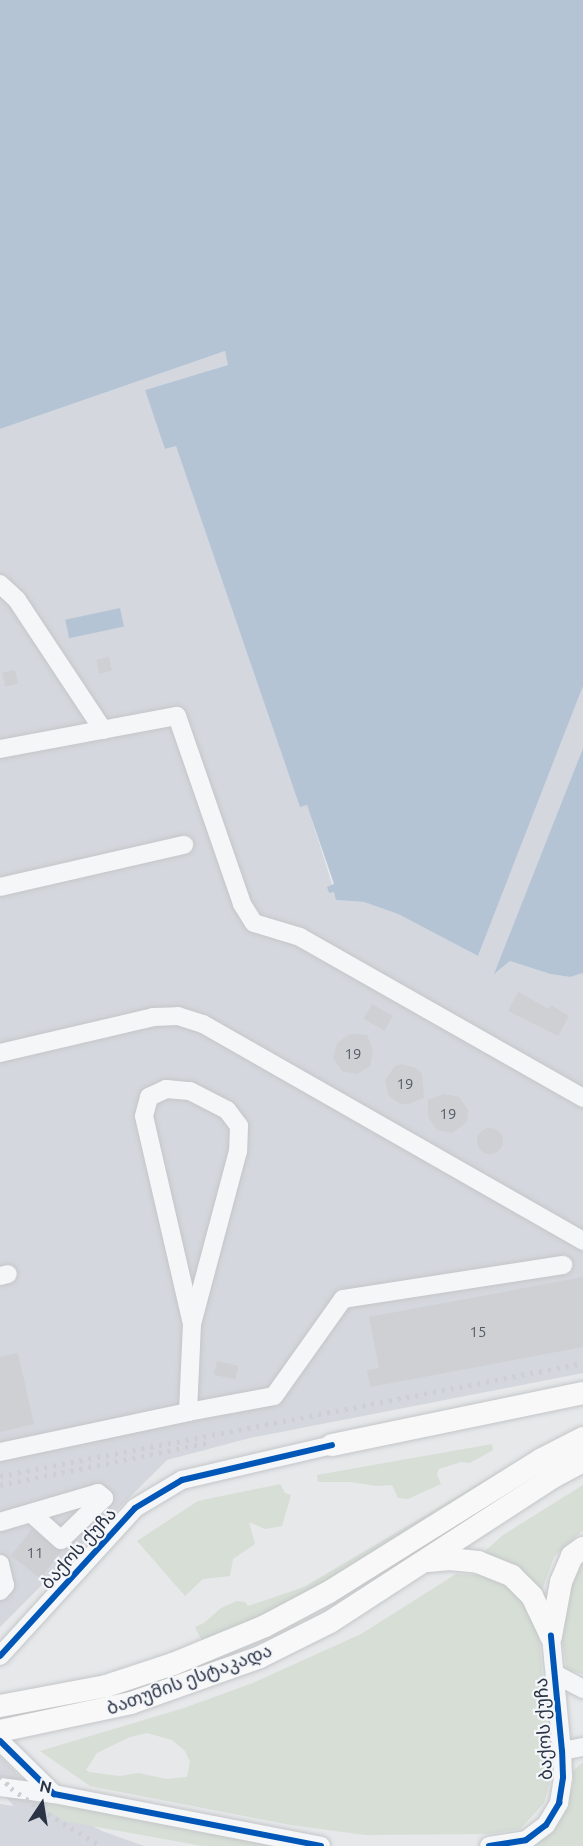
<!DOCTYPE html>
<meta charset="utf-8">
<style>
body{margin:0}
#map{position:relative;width:583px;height:1846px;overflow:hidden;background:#e6e8ea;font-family:Ubuntu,"Noto Sans Georgian",sans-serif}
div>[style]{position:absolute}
.built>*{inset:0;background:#d4d7dd}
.green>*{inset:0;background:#d6ded6}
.water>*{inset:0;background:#b4c4d5;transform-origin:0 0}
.building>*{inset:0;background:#ced0d3;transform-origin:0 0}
.round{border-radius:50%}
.roads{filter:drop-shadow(0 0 2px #c4c6c8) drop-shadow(0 0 2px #c4c6c8)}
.minor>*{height:18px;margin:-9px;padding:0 9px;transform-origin:9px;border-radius:9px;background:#f5f6f7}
.major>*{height:22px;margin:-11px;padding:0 11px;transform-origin:11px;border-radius:11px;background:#f8f8f8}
.rail>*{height:4.5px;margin-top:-2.25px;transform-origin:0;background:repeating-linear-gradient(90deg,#cecfd2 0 3px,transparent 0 9px)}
.cycleway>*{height:6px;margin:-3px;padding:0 3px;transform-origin:3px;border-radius:3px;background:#0057b8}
span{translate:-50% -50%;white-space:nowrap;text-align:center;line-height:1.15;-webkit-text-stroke:4.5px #f4f6f9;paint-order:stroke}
.number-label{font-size:15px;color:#545c69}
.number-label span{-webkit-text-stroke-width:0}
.street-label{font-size:18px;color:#2b3445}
.north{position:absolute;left:12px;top:1774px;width:60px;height:60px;-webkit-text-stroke:4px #f4f6f9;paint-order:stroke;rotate:12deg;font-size:16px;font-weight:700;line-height:24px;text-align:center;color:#2b3445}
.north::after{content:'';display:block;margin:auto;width:21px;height:27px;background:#2b3445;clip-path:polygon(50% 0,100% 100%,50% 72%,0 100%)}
</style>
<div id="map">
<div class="built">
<div style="clip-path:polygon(225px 351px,229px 365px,145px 390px,166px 449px,176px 445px,300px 806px,307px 804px,337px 900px,364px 902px,398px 914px,478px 956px,583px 686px,583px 748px,495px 973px,510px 961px,550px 974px,570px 977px,583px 973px,583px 1373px,250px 1438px,167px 1460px,0 1627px,0 429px)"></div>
<div style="clip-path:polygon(0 1756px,42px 1800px,102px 1831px,144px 1846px,0 1846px,0 1804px,14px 1806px,0 1791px)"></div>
</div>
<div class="green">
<div style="clip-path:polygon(492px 1444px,493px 1450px,470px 1463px,461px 1462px,439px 1469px,437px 1474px,441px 1484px,408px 1499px,398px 1498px,392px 1485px,376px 1486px,351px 1482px,318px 1482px,317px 1475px)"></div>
<div style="clip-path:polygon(534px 1451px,320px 1587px,272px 1611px,202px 1641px,195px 1627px,204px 1623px,221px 1608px,237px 1601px,245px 1602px,248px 1606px,304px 1587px)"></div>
<div style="clip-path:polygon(280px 1484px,285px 1493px,291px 1495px,282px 1526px,265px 1529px,249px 1522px,255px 1544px,233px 1559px,230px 1576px,203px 1579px,185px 1596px,137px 1541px,198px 1501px)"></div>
<div style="clip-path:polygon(583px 1485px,583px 1530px,554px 1557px,541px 1593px,482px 1554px,503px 1535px)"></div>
<div style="clip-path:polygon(583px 1562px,583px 1674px,567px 1670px,560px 1629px,566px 1587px)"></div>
<div style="clip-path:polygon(evenodd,456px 1574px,478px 1575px,498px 1581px,515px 1592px,538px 1622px,551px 1778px,544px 1803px,520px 1829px,489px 1834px,365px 1835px,291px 1825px,90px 1786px,40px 1751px,184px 1708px,253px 1683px,361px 1634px,456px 1574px,147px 1733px,172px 1740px,185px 1751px,190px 1762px,187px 1777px,166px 1779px,139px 1773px,119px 1776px,89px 1772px,86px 1770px,97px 1753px,130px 1737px,147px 1733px)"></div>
<div style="clip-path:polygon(583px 1762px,583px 1846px,529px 1846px,542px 1839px,562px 1818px,573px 1786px,573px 1771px)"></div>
<div style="clip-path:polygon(48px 1804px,73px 1807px,280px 1846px,203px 1846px,64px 1821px,47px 1810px)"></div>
</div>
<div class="water">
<div style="clip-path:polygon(0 0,583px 0,583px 686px,478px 956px,398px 914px,364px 902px,336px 900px,334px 892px,329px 893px,327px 887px,334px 884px,307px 805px,300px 807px,176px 446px,165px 449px,145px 390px,228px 365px,225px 351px,0 429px)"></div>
<div style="left:120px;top:608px;width:19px;height:56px;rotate:78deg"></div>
<div style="clip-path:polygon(583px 748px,583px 973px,570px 977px,550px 974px,510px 961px,494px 974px)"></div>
</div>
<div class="building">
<div style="left:109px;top:657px;width:14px;height:13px;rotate:78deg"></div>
<div style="left:15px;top:670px;width:14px;height:13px;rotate:78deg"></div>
<div style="clip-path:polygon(518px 992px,549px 1009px,551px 1005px,569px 1016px,558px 1036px,508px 1011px)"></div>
<div style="left:372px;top:1004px;width:24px;height:17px;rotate:30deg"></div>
<div style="clip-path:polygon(350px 1034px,367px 1035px,373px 1051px,370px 1066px,357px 1074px,342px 1071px,333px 1058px,337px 1043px)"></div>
<div style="clip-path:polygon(401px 1064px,416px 1068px,422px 1073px,424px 1098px,408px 1104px,400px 1104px,388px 1095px,385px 1080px,394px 1067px)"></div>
<div style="clip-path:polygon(444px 1094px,459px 1097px,468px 1110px,467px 1122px,452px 1133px,437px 1130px,428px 1117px,428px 1100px)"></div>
<div class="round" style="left:477px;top:1128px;width:26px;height:26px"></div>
<div style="clip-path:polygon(583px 1277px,583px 1347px,370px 1387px,367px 1370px,379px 1368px,369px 1317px)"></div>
<div style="clip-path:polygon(18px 1353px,34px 1424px,0 1432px,0 1357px)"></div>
<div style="left:217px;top:1361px;width:22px;height:14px;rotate:13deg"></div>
<div style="left:32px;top:1529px;width:37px;height:34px;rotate:38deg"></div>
</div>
<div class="roads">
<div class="minor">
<div style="left:0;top:584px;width:23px;rotate:43deg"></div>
<div style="left:17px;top:600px;width:156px;rotate:56.5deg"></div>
<div style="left:0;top:749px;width:180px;rotate:-10.6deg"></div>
<div style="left:177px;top:716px;width:199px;rotate:70.9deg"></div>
<div style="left:242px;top:904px;width:22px;rotate:58deg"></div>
<div style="left:254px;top:923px;width:48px;rotate:16.9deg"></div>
<div style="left:300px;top:937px;width:326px;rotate:29.6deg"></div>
<div style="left:0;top:887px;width:189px;rotate:-12.9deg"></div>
<div style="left:0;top:1053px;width:157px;rotate:-13.2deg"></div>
<div style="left:153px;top:1017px;width:25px;rotate:-2deg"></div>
<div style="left:178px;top:1016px;width:26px;rotate:18deg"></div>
<div style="left:203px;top:1024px;width:438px;rotate:29.7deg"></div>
<div style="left:0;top:1276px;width:8px;rotate:-14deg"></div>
<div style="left:188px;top:1412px;width:87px;rotate:-10.5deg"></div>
<div style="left:274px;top:1396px;width:119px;rotate:-54.6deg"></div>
<div style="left:343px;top:1299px;width:223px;rotate:-8.8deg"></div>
<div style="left:0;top:1452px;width:192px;rotate:-12deg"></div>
<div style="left:188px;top:1412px;width:88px;rotate:-87.4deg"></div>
<div style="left:192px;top:1324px;width:213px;rotate:-103deg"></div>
<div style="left:144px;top:1116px;width:20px;rotate:-75deg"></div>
<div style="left:149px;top:1097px;width:19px;rotate:-25deg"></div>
<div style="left:166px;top:1089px;width:24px;rotate:5deg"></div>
<div style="left:190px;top:1091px;width:42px;rotate:27.2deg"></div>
<div style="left:227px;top:1110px;width:20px;rotate:53deg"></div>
<div style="left:239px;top:1126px;width:25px;rotate:92deg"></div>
<div style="left:238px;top:1151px;width:179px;rotate:104.9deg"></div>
<div style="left:0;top:1522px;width:102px;rotate:-16.5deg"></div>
<div style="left:98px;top:1493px;width:8px;rotate:40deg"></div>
<div style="left:104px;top:1498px;width:60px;rotate:135.7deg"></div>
<div style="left:61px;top:1540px;width:40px;rotate:-138deg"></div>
<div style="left:0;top:1564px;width:22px;rotate:77deg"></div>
<div style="left:5px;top:1585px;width:8px;rotate:130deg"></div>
<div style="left:0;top:1656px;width:200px;rotate:-47.6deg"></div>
<div style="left:135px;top:1508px;width:55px;rotate:-30.8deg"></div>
<div style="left:182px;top:1480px;width:154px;rotate:-13.1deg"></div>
<div style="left:555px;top:1674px;width:32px;rotate:28deg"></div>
<div style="left:0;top:1741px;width:76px;rotate:44.5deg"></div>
<div style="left:54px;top:1794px;width:272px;rotate:11deg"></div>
<div style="left:562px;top:1751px;width:21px;rotate:-11deg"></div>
<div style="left:0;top:1787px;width:54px;rotate:7.4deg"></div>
<div style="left:489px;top:1846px;width:37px;rotate:-9deg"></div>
<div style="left:526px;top:1840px;width:25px;rotate:-37deg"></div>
<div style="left:546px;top:1825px;width:26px;rotate:-59deg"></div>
<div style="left:559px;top:1803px;width:26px;rotate:-81deg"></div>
<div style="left:563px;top:1777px;width:26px;rotate:-92deg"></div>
<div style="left:562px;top:1751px;width:116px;rotate:-95.5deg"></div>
</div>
<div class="major">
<div style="left:332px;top:1445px;width:256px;rotate:-11.7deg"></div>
<div style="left:428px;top:1561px;width:22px;rotate:-5deg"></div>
<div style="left:450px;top:1559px;width:28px;rotate:6deg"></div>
<div style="left:478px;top:1562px;width:37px;rotate:22deg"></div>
<div style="left:512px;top:1576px;width:28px;rotate:45deg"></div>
<div style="left:532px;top:1596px;width:44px;rotate:64.6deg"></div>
<div style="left:551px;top:1636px;width:55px;rotate:-79.5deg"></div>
<div style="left:561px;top:1582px;width:28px;rotate:-67deg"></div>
<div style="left:572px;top:1556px;width:14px;rotate:-36deg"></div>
<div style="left:0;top:1706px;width:108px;rotate:-10.7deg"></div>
<div style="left:106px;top:1686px;width:71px;rotate:-18.2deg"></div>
<div style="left:173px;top:1664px;width:100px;rotate:-22.4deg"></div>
<div style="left:265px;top:1626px;width:72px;rotate:-28deg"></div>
<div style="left:329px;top:1592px;width:251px;rotate:-32deg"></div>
<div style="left:542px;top:1459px;width:46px;rotate:-27.1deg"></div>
<div style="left:0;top:1731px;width:134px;rotate:-12.1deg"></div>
<div style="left:131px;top:1703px;width:137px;rotate:-19.6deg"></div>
<div style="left:260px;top:1657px;width:78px;rotate:-26.6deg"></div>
<div style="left:330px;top:1622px;width:266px;rotate:-33deg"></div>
<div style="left:553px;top:1477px;width:34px;rotate:-28deg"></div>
</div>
</div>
<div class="rail">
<div style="left:0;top:1476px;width:594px;rotate:-10.97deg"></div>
<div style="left:0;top:1485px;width:215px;rotate:-11.5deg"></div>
<div style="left:0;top:1776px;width:16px;rotate:47deg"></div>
<div style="left:11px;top:1788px;width:45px;rotate:35.1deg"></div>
<div style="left:48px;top:1814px;width:62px;rotate:31.1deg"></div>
</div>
<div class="cycleway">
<div style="left:0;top:1656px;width:200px;rotate:-47.6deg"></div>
<div style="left:135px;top:1508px;width:55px;rotate:-30.8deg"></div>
<div style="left:182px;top:1480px;width:154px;rotate:-13.1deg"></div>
<div style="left:0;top:1741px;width:76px;rotate:44.5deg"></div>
<div style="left:54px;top:1794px;width:272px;rotate:11deg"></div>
<div style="left:489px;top:1846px;width:37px;rotate:-9deg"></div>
<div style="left:526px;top:1840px;width:25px;rotate:-37deg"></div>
<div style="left:546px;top:1825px;width:26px;rotate:-59deg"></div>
<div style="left:559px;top:1803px;width:26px;rotate:-81deg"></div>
<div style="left:563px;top:1777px;width:26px;rotate:-92deg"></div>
<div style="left:562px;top:1751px;width:116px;rotate:-95.5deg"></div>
</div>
<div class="number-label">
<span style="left:353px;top:1054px">19</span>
<span style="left:405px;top:1084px">19</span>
<span style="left:448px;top:1114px">19</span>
<span style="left:478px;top:1332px">15</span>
<span style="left:35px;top:1553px">11</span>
</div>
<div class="street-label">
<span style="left:78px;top:1548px;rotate:-48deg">ბაქოს ქუჩა</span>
<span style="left:189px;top:1679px;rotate:-20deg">ბათუმის ესტაკადა</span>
<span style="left:543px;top:1729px;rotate:-93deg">ბაქოს ქუჩა</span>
</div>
<div class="north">N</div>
</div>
